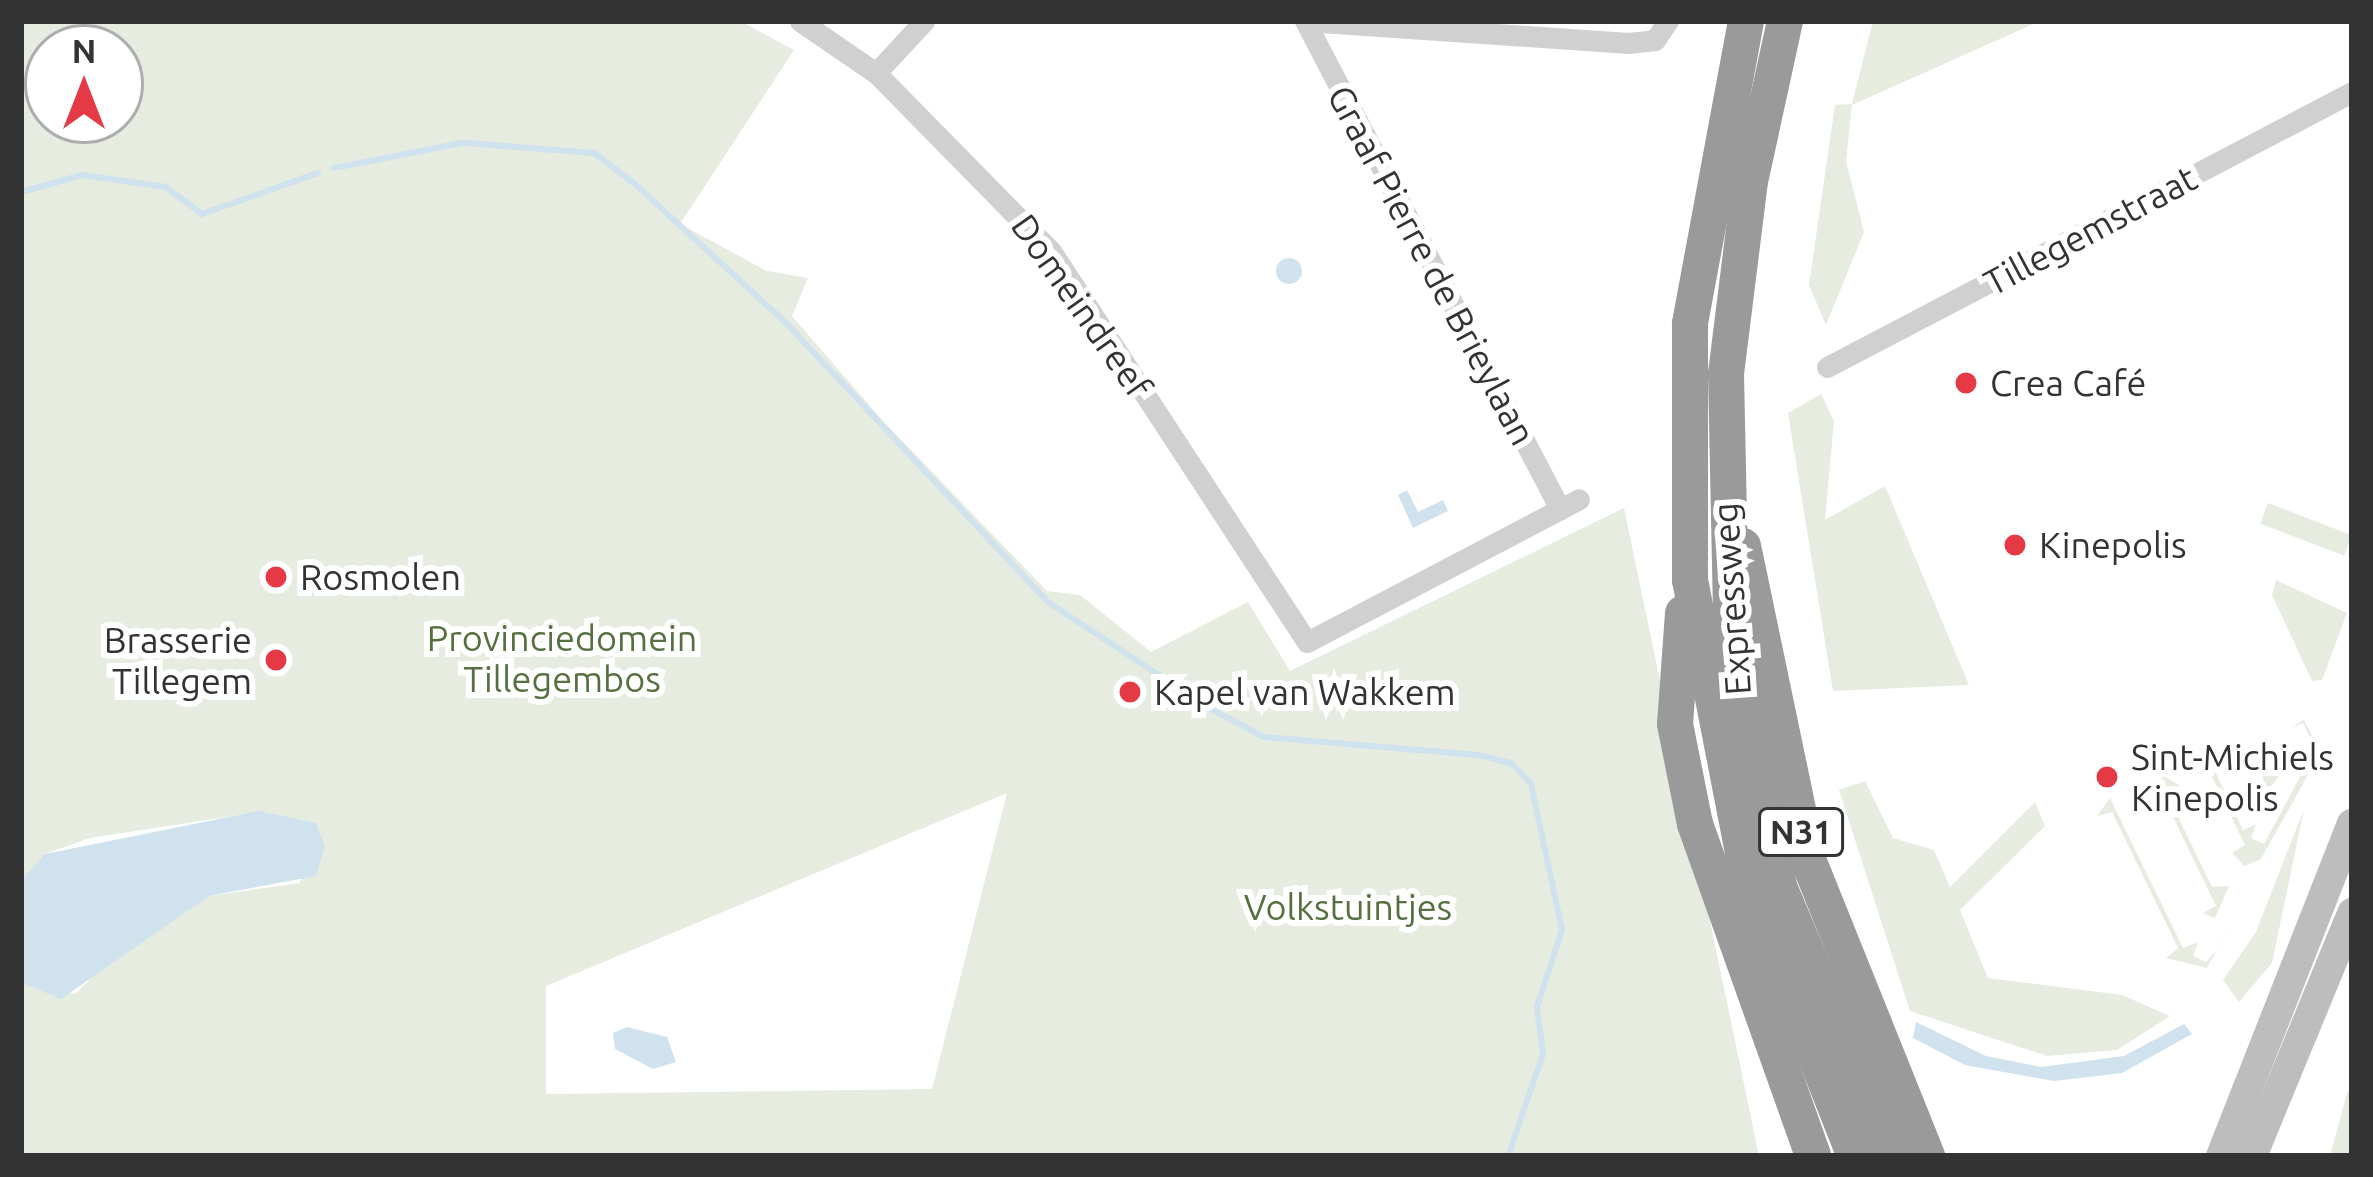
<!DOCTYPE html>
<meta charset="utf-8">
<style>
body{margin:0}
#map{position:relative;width:2373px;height:1177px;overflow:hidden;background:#fff;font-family:Ubuntu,sans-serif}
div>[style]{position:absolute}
.green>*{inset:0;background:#e6ecdf;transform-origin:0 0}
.water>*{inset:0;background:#cfe2ee}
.round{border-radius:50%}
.stream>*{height:6px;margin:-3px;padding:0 3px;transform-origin:3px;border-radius:3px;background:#cfe2ee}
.street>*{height:21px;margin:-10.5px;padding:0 10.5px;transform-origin:10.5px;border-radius:10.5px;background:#d0d0d0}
.secondary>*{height:30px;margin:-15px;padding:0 15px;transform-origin:15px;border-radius:15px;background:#bdbdbd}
.highway>*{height:36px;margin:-18px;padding:0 18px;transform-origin:18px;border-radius:18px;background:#9a9a9a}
.dots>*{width:33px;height:33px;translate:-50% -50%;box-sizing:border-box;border:6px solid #fff;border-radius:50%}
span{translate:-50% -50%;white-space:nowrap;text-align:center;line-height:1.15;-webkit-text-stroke:12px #fff;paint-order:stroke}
.shield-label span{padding:3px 9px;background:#fff;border:3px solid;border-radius:9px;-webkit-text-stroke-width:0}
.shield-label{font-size:33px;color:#333;font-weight:700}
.street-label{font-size:36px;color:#333}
.poi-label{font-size:36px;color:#333}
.left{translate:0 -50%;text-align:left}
.right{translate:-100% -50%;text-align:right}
.park-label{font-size:36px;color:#56703f}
.frame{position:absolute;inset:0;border:24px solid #333;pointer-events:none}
.north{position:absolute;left:24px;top:24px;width:120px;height:120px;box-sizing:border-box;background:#fff;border:3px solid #adadad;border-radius:50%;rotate:0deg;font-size:33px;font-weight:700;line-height:48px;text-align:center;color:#333}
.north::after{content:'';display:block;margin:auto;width:42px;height:54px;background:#e63946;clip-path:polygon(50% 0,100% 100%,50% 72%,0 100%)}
</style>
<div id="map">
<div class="green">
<div style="clip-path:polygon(evenodd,21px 21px,740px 21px,794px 50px,680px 224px,767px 271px,808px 278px,792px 316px,883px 421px,1047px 591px,1080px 595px,1151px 652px,1248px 602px,1290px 671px,1624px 508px,1759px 1156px,21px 1156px,21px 978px,75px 994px,125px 946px,209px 896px,300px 883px,315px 823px,259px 812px,90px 838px,45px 854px,21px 880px,21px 21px,48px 48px,120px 48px,120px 120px,48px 120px,48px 48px,21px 21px,1007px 793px,932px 1089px,546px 1094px,546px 986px,1007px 793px)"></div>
<div style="clip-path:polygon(1873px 21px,2040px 21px,1852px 105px,1846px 161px,1864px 232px,1826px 325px,1809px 285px,1835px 105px,1852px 104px)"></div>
<div style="clip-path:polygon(1821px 394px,1834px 421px,1825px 520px,1885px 486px,1969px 685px,1833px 691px,1788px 413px)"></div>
<div style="left:2268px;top:503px;width:90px;height:22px;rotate:21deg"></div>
<div style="clip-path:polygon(2276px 580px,2347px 613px,2322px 680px,2312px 681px,2272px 595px)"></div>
<div style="clip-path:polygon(2304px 720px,2318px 748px,2314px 764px,2261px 859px,2244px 866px,2232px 853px,2245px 845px,2210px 773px,2195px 774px,2225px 760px,2215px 771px,2243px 830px,2256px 824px,2251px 838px,2264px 844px,2315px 749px,2303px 723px,2289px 729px)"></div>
<div style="clip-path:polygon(2259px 743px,2272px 770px,2287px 767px,2266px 792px,2257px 750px,2241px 752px)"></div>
<div style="clip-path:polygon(2164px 776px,2180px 786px,2167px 794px,2212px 887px,2229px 886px,2215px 918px,2203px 913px,2216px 906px,2161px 792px,2146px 797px)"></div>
<div style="clip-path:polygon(1865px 781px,1893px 838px,1934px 850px,1950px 887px,2035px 802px,2045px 826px,1960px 910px,1988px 978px,2122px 995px,2170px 1016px,2117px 1050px,2047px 1056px,1910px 1011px,1839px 790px)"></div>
<div style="clip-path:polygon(2110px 798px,2183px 948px,2198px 942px,2193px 956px,2206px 962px,2217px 950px,2257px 876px,2207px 968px,2166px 958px,2178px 948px,2112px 812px,2097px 816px)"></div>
<div style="clip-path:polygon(2304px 809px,2272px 963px,2239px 1002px,2223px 980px,2256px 932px)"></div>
<div style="clip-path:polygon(2352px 1080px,2352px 1156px,2330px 1156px,2346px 1097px)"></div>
</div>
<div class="water">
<div class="round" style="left:1276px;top:258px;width:26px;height:26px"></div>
<div style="clip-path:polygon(1407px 490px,1418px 512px,1443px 500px,1448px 511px,1413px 528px,1398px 495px)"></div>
<div style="clip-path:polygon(259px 811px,316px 823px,325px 846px,316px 876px,209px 896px,61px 999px,23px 983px,21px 880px,45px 854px)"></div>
<div style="clip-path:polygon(1916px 1022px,1986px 1056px,2041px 1067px,2124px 1056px,2184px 1024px,2192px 1034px,2122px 1073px,2054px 1081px,1965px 1065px,1913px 1038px)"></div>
<div style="clip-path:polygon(627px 1027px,667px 1037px,676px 1062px,653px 1069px,615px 1049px,613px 1033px)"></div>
</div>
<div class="stream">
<div style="left:467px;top:143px;width:127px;rotate:4.5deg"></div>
<div style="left:594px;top:153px;width:51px;rotate:37.1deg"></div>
<div style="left:635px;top:184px;width:205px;rotate:42.6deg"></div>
<div style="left:786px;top:323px;width:383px;rotate:46.8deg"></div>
<div style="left:1048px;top:602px;width:158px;rotate:33.4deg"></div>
<div style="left:334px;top:168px;width:130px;rotate:-11.1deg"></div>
<div style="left:21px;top:192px;width:63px;rotate:-15.6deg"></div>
<div style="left:82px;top:175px;width:85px;rotate:8.1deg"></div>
<div style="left:166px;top:187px;width:45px;rotate:36.9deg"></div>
<div style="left:202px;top:214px;width:123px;rotate:-19.5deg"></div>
<div style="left:1213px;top:710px;width:58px;rotate:27.9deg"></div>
<div style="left:1264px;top:737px;width:215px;rotate:4.8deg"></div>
<div style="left:1478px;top:755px;width:34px;rotate:14deg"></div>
<div style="left:1511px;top:763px;width:29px;rotate:46deg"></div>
<div style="left:1531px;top:784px;width:149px;rotate:78deg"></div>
<div style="left:1562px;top:930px;width:81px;rotate:108deg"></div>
<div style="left:1537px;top:1007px;width:47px;rotate:82.7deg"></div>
<div style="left:1543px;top:1054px;width:108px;rotate:108.9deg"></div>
</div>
<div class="street">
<div style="left:800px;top:21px;width:92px;rotate:34.4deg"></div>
<div style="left:876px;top:73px;width:250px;rotate:45.5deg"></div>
<div style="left:1051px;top:251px;width:467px;rotate:56.8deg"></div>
<div style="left:1307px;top:642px;width:307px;rotate:-27.7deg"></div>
<div style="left:1305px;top:21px;width:551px;rotate:62.41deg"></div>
<div style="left:1306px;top:21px;width:323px;rotate:3.9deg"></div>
<div style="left:1628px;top:43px;width:27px;rotate:-6deg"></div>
<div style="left:1655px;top:40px;width:23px;rotate:-56deg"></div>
<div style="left:876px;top:73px;width:71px;rotate:-47.3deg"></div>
<div style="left:1827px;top:367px;width:593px;rotate:-27.65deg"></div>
</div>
<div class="secondary">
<div style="left:2221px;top:1156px;width:357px;rotate:-68.5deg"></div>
<div style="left:2252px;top:1156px;width:263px;rotate:-67.6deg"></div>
</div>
<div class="highway">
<div style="left:1746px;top:21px;width:308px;rotate:100.5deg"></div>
<div style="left:1690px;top:324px;width:256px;rotate:90deg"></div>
<div style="left:1690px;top:580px;width:316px;rotate:79deg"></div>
<div style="left:1750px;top:890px;width:286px;rotate:68.5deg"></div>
<div style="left:1785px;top:21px;width:164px;rotate:102.3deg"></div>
<div style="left:1750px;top:181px;width:194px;rotate:97.1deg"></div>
<div style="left:1726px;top:374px;width:292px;rotate:88.8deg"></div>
<div style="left:1732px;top:666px;width:228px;rotate:77.9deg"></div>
<div style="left:1780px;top:889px;width:290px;rotate:67.2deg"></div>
<div style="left:1743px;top:546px;width:323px;rotate:78.2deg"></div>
<div style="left:1809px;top:862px;width:317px;rotate:68.1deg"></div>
<div style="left:1683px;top:613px;width:111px;rotate:94.1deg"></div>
<div style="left:1675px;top:724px;width:102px;rotate:78.7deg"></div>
<div style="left:1695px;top:824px;width:352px;rotate:70.4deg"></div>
</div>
<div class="dots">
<div style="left:1966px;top:383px;background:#e63946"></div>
<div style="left:2015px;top:545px;background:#e63946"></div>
<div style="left:276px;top:577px;background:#e63946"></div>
<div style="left:276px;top:660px;background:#e63946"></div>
<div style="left:1130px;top:692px;background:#e63946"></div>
<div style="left:2107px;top:777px;background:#e63946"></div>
</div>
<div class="shield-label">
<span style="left:1801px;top:832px">N31</span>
</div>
<div class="street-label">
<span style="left:2090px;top:230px;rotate:-28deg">Tillegemstraat</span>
<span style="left:1432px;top:265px;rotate:62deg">Graaf Pierre de Brieylaan</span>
<span style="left:1082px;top:306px;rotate:55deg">Domeindreef</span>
<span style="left:1731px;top:599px;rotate:-94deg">Expressweg</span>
</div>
<div class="poi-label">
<span class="left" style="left:1990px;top:383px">Crea Café</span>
<span class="left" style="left:2039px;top:545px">Kinepolis</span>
<span class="left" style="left:300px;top:577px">Rosmolen</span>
<span class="right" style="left:252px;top:660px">Brasserie<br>Tillegem</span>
<span class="left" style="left:1154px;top:692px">Kapel van Wakkem</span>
<span class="left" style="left:2131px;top:777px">Sint-Michiels<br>Kinepolis</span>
</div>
<div class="park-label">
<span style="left:562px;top:658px">Provinciedomein<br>Tillegembos</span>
<span style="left:1348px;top:907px">Volkstuintjes</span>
</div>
<div class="frame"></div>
<div class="north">N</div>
</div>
